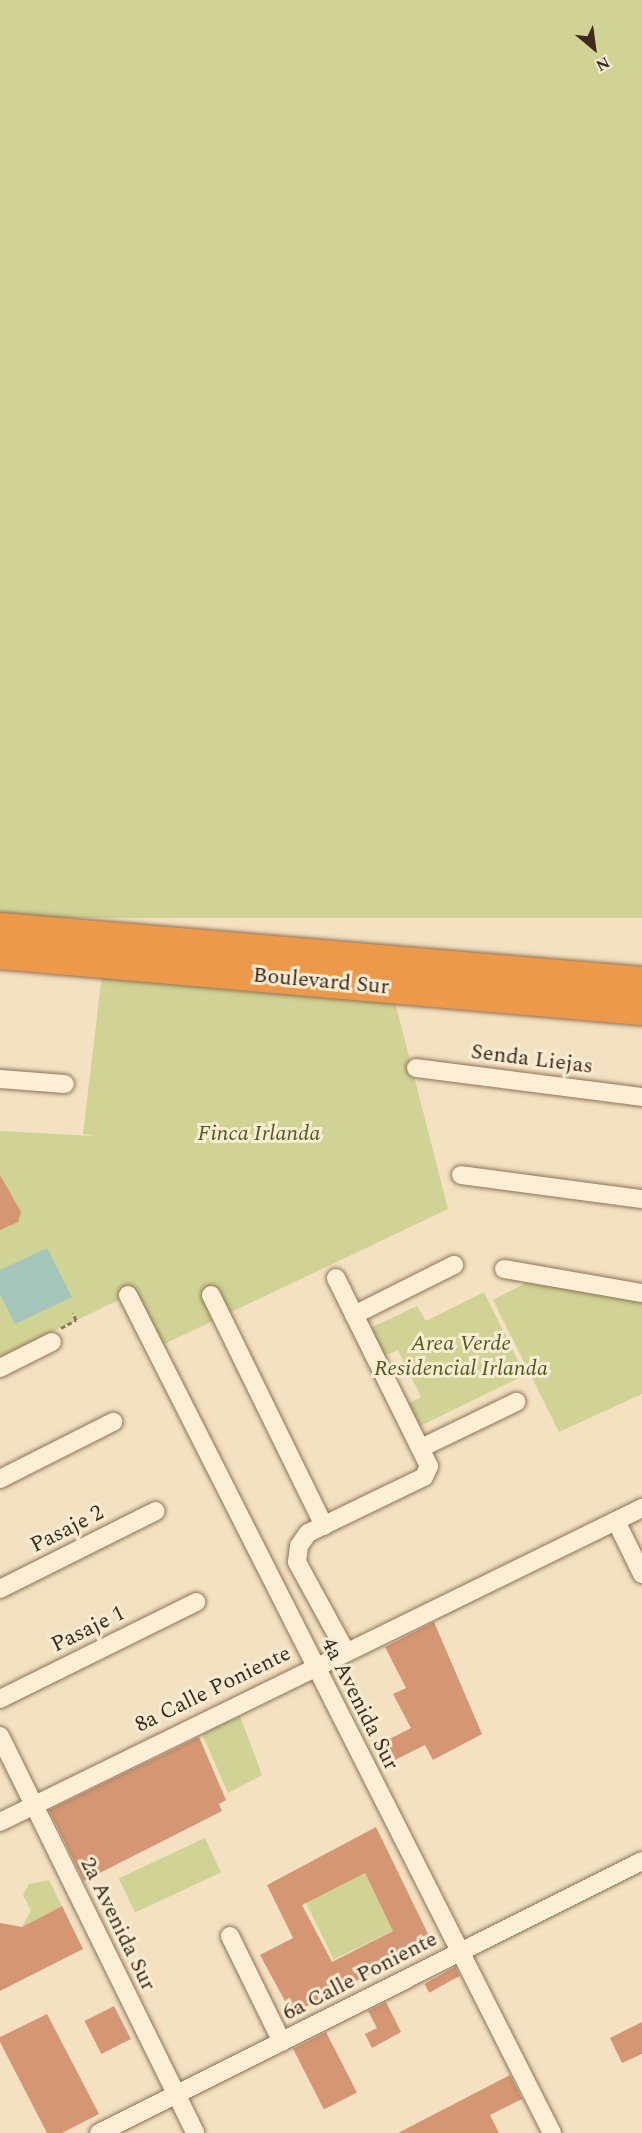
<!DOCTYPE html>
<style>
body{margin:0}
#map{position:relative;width:642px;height:2133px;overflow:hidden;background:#f3e1c1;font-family:Spectral,serif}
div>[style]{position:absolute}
.green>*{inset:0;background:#cfd394;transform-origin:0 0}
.water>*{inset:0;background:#a4c5b9}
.building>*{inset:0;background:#d59673;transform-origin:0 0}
.path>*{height:3px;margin-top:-1.5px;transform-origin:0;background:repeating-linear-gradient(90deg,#8f7156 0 4.5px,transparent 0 7.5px)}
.roads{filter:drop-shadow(0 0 2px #8f7156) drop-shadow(0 0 2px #8f7156)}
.street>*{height:18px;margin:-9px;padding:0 9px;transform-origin:9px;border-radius:9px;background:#fcefd6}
.highway>*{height:32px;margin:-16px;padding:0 16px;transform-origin:16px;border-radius:16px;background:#ec9a49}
span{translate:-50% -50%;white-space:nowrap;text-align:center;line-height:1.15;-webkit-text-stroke:6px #f9ecd2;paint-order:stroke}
.street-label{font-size:22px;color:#3d2a1c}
.park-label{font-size:22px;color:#505c20;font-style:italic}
.north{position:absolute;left:564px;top:18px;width:60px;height:60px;-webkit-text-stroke:4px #f9ecd2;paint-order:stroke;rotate:151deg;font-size:16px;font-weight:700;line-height:24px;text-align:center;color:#3d2a1c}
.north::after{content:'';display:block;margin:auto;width:21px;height:27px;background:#3d2a1c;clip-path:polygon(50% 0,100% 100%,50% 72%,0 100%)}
</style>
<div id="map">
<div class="green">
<div style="left:0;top:0;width:642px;height:918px"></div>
<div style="clip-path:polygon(102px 974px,393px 994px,448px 1209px,158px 1347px,133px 1293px,0 1357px,0 1131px,95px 1136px,83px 1134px)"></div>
<div style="clip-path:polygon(533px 1279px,642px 1293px,642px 1394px,559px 1432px,493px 1300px)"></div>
<div style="clip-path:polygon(484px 1292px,525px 1375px,414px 1429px,403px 1406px,421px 1397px,398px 1350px,380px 1358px,366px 1330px,417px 1306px,426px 1321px)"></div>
<div style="clip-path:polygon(240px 1716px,262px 1775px,228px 1793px,202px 1734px)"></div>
<div style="left:205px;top:1838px;width:38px;height:95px;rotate:65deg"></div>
<div style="left:365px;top:1873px;width:64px;height:66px;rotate:64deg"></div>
<div style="clip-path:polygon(49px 1880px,62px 1906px,22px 1927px,31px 1910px,23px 1895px,29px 1884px)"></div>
</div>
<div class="water">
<div style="clip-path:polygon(47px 1248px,72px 1297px,15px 1324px,0 1294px,0 1270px)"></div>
</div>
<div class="building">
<div style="clip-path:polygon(0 1175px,21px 1212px,18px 1222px,0 1230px)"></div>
<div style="clip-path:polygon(434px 1622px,482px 1734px,433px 1760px,425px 1745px,385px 1765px,376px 1746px,411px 1728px,393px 1694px,406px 1688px,385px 1647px)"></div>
<div style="clip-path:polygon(199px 1737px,226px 1800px,219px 1804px,222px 1811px,84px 1881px,49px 1810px)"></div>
<div style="clip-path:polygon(evenodd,376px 1827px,430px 1938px,428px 1944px,292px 2014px,260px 1955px,293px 1938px,267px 1885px,376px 1827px,365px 1873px,393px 1931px,332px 1962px,302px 1905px,365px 1873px)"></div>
<div style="clip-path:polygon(62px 1906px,83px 1949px,0 1991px,0 1923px,22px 1927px)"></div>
<div style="left:455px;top:1967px;width:10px;height:35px;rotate:61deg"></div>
<div style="clip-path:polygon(386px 2002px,401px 2032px,372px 2048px,365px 2034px,377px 2028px,368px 2011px)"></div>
<div style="left:114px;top:2006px;width:37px;height:33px;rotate:63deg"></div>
<div style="clip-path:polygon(47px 2014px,99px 2114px,62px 2133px,47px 2133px,0 2042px,0 2037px)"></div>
<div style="clip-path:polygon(642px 2022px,642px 2054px,622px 2063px,610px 2038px)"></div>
<div style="left:326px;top:2032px;width:68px;height:37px;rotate:63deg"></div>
<div style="clip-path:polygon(510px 2075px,522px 2099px,490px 2115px,499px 2133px,398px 2133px)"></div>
</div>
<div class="path">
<div style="left:61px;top:1328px;width:17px;rotate:-28deg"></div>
<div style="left:76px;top:1320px;width:8px;rotate:-113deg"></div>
</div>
<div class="roads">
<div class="street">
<div style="left:416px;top:1068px;width:228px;rotate:7.3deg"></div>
<div style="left:0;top:1079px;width:65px;rotate:4.4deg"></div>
<div style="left:461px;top:1175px;width:183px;rotate:7.6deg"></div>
<div style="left:504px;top:1269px;width:140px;rotate:9.9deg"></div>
<div style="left:336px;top:1278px;width:210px;rotate:63.7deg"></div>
<div style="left:429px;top:1466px;width:12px;rotate:114deg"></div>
<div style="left:424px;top:1477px;width:129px;rotate:154.2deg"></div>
<div style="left:308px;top:1533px;width:16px;rotate:125deg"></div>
<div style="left:299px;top:1546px;width:16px;rotate:97deg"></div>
<div style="left:297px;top:1562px;width:100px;rotate:61.4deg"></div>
<div style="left:128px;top:1295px;width:939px;rotate:63.16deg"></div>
<div style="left:211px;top:1295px;width:257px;rotate:63.9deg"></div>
<div style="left:354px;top:1315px;width:112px;rotate:-26.6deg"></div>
<div style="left:0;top:1368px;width:58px;rotate:-26.6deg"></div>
<div style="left:421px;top:1448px;width:106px;rotate:-25.8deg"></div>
<div style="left:0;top:1479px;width:127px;rotate:-26.8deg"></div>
<div style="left:616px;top:1521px;width:59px;rotate:63.9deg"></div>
<div style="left:0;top:1589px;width:174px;rotate:-26.6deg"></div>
<div style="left:0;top:1699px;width:219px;rotate:-26.3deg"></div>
<div style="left:0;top:1736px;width:442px;rotate:63.8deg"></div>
<div style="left:0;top:1822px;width:715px;rotate:-26.06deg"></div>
<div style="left:230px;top:1936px;width:118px;rotate:63.9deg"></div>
<div style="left:99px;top:2133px;width:607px;rotate:-26.61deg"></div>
</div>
<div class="highway">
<div style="left:0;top:929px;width:644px;rotate:4.81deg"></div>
<div style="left:0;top:953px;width:644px;rotate:4.99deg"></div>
</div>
</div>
<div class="street-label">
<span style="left:321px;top:981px;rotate:5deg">Boulevard Sur</span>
<span style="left:532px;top:1059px;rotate:7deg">Senda Liejas</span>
<span style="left:67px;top:1529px;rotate:-27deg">Pasaje 2</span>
<span style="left:88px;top:1629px;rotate:-26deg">Pasaje 1</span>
<span style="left:213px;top:1689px;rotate:-26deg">8a Calle Poniente</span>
<span style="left:360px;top:1704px;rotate:63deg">4a Avenida Sur</span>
<span style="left:118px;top:1924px;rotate:64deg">2a Avenida Sur</span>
<span style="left:360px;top:1976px;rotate:-27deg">6a Calle Poniente</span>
</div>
<div class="park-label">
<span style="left:259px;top:1134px">Finca Irlanda</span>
<span style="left:461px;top:1356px">Area Verde<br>Residencial Irlanda</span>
</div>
<div class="north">N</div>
</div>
